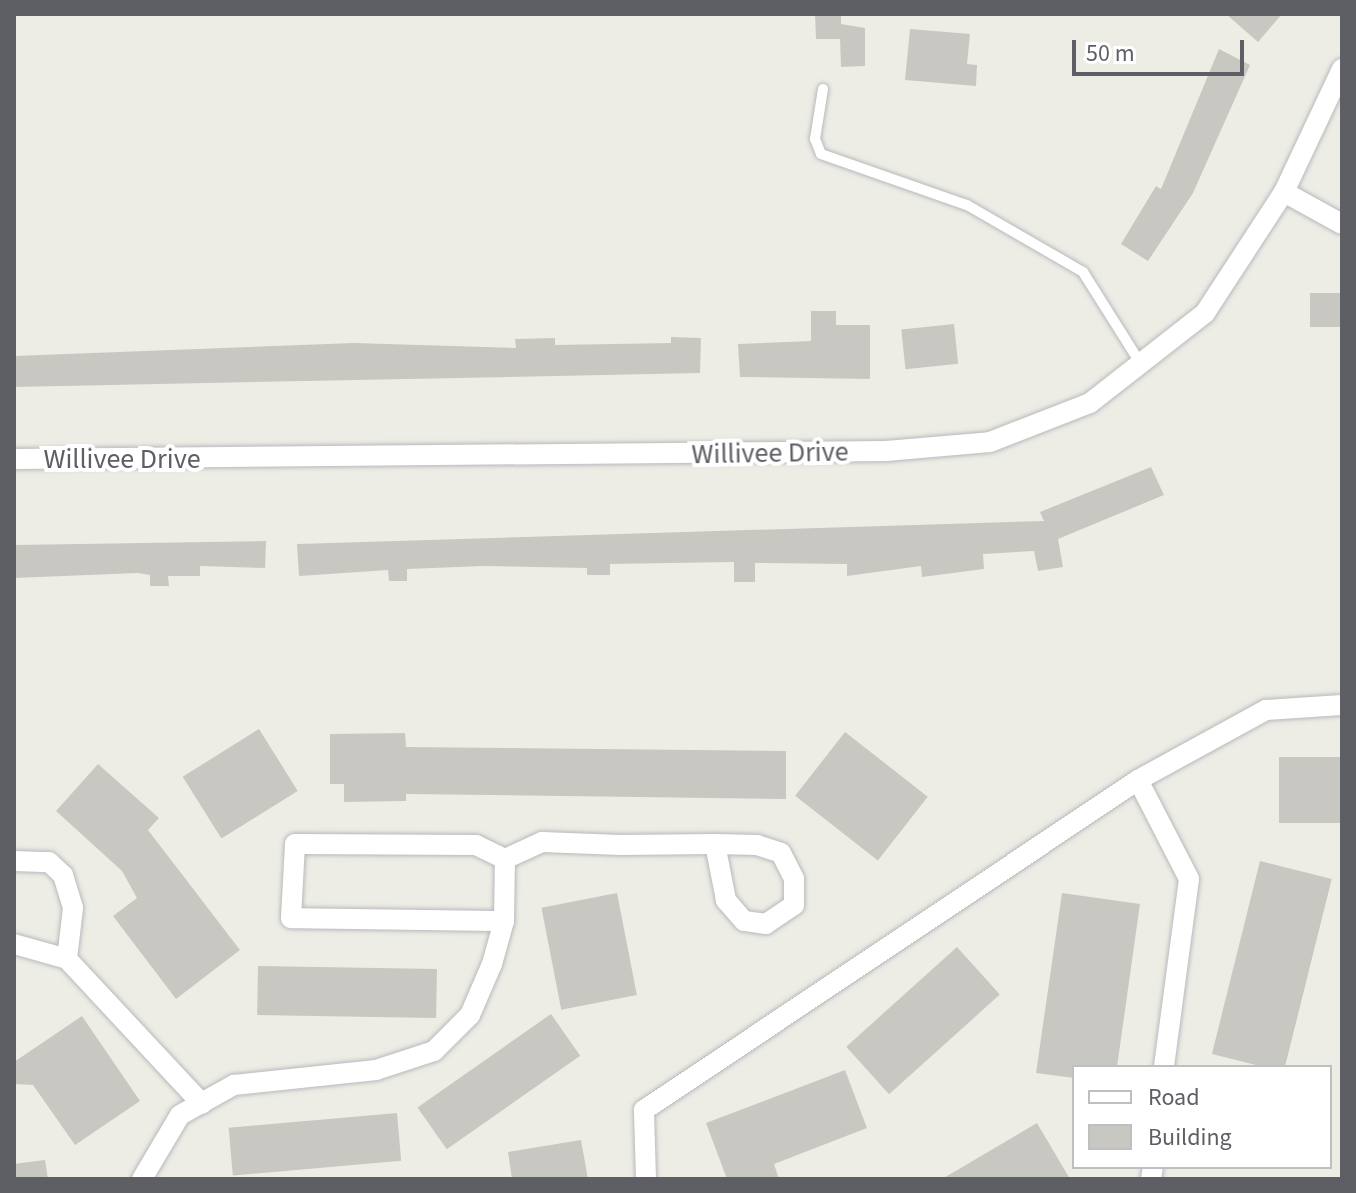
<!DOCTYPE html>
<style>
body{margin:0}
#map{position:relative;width:1356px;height:1193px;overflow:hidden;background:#eeede5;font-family:"Source Sans 3",sans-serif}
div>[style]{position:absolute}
.building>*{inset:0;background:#c9c7c2;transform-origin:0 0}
.roads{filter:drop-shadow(0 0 2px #b7b9be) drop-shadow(0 0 2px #b7b9be)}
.lane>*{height:10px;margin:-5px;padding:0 5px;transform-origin:5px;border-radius:5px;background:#fff}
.street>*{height:20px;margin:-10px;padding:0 10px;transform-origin:10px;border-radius:10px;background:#fff}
span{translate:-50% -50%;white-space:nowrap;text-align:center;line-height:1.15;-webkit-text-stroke:8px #fff;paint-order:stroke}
.street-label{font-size:28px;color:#5d5f64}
.frame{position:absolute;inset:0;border:16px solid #5d5f64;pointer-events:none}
.legend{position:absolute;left:1072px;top:1065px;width:260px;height:104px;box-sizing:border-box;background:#fff;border:2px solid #bebfc1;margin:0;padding:10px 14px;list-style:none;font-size:24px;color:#5d5f64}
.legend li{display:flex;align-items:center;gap:16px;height:40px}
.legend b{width:40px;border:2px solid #bebfc1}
.scale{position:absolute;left:1072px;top:40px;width:172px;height:36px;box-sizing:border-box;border:4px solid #5d5f64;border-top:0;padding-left:10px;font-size:24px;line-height:28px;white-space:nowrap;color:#5d5f64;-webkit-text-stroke:6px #fff;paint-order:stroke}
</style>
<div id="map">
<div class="building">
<div style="clip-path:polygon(815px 14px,841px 14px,841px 24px,865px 28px,865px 66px,841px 67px,840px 39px,816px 39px)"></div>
<div style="clip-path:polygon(1226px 14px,1282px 14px,1258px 42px)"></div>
<div style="clip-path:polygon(910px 29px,970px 34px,967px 64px,977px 65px,976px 86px,905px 80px)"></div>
<div style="clip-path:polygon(1219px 49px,1250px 65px,1193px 193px,1148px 261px,1121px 244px,1156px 186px,1161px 189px)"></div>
<div style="left:1310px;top:293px;width:32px;height:34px"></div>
<div style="clip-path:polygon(811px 311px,836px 311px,836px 325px,870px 325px,870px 379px,740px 377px,738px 344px,811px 341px)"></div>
<div style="left:954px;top:324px;width:40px;height:53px;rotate:84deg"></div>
<div style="clip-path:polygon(671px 337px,701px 338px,700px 373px,14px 387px,14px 356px,354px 343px,516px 348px,515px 339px,555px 338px,555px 345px,671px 343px)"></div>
<div style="clip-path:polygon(1151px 467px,1164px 495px,1058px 539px,1063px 567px,1038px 571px,1034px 551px,983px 554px,984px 569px,922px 577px,921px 566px,847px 576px,847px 564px,755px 563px,755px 582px,734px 582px,734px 562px,610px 564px,610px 575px,587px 575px,587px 568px,484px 566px,407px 569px,407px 581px,389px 581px,388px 570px,299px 576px,297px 544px,1044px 521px,1040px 512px)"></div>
<div style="clip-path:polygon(266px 541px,265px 568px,200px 566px,200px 576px,168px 576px,169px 586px,150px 586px,150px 575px,138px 573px,14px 578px,14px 545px)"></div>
<div style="left:259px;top:729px;width:73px;height:90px;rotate:58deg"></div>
<div style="left:845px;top:732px;width:105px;height:81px;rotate:38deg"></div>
<div style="clip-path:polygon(405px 733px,406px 747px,786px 751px,786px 799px,406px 794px,406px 801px,344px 802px,344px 784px,330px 784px,330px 734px)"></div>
<div style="left:1279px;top:757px;width:63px;height:66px"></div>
<div style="clip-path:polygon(98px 764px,159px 818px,148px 830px,240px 950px,176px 999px,113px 916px,137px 898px,122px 871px,56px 811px)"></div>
<div style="left:1260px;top:861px;width:74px;height:199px;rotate:14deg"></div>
<div style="left:617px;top:893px;width:104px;height:77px;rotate:79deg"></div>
<div style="clip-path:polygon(1062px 893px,1140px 904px,1117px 1067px,1074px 1067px,1074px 1078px,1036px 1073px)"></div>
<div style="left:957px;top:947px;width:64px;height:149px;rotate:48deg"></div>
<div style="left:258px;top:966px;width:179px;height:49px;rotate:1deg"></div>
<div style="left:551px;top:1014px;width:51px;height:163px;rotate:55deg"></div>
<div style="clip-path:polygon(82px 1016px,140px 1101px,75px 1145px,33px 1085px,14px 1084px,14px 1062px)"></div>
<div style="clip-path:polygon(845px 1070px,867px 1128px,774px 1164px,779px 1179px,727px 1179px,706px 1123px)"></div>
<div style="left:397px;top:1113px;width:48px;height:169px;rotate:85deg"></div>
<div style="clip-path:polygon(1037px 1123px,1070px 1179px,942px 1179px)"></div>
<div style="clip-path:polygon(581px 1140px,588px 1179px,512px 1179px,508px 1152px)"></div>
<div style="clip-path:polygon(45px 1160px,48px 1179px,14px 1179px,14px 1164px)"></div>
</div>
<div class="roads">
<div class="lane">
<div style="left:823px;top:89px;width:51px;rotate:99.1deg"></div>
<div style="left:815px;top:139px;width:16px;rotate:68deg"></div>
<div style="left:821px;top:154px;width:155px;rotate:19.3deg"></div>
<div style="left:967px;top:205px;width:134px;rotate:30deg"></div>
<div style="left:1083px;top:272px;width:109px;rotate:57.8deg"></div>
</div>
<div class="street">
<div style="left:1284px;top:192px;width:66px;rotate:28.9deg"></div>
<div style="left:14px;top:459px;width:872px;rotate:-0.53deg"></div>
<div style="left:886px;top:451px;width:104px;rotate:-4.9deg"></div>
<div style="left:990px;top:442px;width:107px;rotate:-21.3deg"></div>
<div style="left:1090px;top:403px;width:146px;rotate:-38deg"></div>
<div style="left:1205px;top:313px;width:145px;rotate:-56.9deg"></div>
<div style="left:1284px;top:192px;width:136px;rotate:-64.8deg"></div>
<div style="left:1138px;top:780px;width:111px;rotate:62.7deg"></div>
<div style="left:1189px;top:879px;width:190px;rotate:97.6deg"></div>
<div style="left:14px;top:861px;width:35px;rotate:2deg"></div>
<div style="left:49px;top:862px;width:19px;rotate:43deg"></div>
<div style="left:63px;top:875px;width:34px;rotate:73deg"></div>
<div style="left:73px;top:908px;width:51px;rotate:96.7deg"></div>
<div style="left:67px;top:959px;width:198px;rotate:47deg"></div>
<div style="left:504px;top:921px;width:213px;rotate:-179.2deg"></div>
<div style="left:291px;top:918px;width:74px;rotate:-86.9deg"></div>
<div style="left:295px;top:844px;width:181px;rotate:0.3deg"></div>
<div style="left:476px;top:845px;width:32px;rotate:26deg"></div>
<div style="left:14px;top:944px;width:55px;rotate:15.8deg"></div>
<div style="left:142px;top:1179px;width:74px;rotate:-59.3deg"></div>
<div style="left:180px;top:1115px;width:62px;rotate:-29.1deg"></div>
<div style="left:234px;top:1085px;width:143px;rotate:-6deg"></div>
<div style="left:376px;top:1070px;width:61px;rotate:-18.1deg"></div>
<div style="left:434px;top:1051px;width:51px;rotate:-45deg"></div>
<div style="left:470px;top:1015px;width:56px;rotate:-66.7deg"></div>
<div style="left:492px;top:964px;width:45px;rotate:-74.4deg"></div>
<div style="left:504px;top:921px;width:62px;rotate:-89.1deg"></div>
<div style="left:505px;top:859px;width:41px;rotate:-24.7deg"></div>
<div style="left:542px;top:842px;width:78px;rotate:2.2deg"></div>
<div style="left:620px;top:845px;width:95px;rotate:-0.6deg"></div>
<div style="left:715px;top:844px;width:42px;rotate:1.4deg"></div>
<div style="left:757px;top:845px;width:25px;rotate:18deg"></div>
<div style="left:781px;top:853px;width:29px;rotate:63deg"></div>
<div style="left:794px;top:879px;width:26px;rotate:90deg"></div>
<div style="left:794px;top:905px;width:34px;rotate:146deg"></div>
<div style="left:766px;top:924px;width:22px;rotate:-172deg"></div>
<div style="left:744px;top:921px;width:28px;rotate:-131deg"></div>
<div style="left:726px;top:900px;width:57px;rotate:-101.1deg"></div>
<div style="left:646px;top:1179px;width:69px;rotate:-91.7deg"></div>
<div style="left:644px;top:1110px;width:594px;rotate:-33.74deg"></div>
<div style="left:1138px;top:780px;width:146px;rotate:-28.7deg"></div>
<div style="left:1266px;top:710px;width:76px;rotate:-3.8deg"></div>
<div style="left:1151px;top:1179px;width:12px;rotate:-81deg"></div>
</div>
</div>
<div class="street-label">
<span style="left:770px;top:453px;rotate:-1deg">Willivee Drive</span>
<span style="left:122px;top:459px">Willivee Drive</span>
</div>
<div class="frame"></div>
<ul class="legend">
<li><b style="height:10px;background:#fff"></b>Road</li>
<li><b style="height:22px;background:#c9c7c2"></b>Building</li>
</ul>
<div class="scale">50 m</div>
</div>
